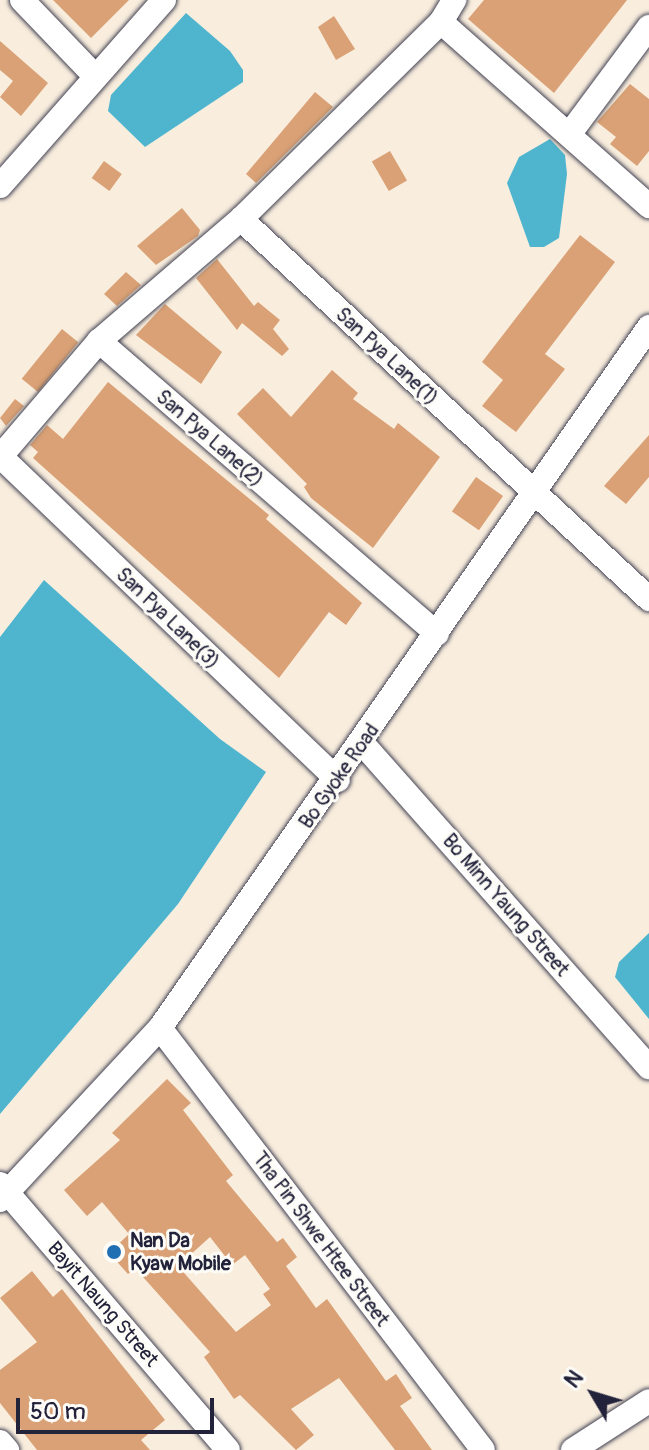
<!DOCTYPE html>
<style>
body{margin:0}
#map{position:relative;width:649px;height:1450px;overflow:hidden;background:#f9eede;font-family:Pangolin,sans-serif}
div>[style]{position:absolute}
.water>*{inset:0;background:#4fb5ce}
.building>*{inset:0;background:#d9a175;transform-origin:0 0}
.roads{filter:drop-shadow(0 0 2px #424153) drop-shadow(0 0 2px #424153)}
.street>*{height:24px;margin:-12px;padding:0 12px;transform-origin:12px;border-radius:12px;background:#fff}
.dots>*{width:22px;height:22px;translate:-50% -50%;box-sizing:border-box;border:4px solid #fdfcf7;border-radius:50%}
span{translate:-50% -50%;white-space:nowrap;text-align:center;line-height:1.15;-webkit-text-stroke:6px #fdfcf7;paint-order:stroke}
.street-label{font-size:20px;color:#22223b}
.poi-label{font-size:20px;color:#22223b;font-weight:700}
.left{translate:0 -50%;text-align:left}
.north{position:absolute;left:553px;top:1354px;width:80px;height:80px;-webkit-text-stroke:6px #fdfcf7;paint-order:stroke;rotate:308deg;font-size:22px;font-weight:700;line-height:32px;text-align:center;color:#22223b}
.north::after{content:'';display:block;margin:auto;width:28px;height:36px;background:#22223b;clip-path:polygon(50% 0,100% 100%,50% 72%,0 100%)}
.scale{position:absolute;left:16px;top:1398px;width:198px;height:36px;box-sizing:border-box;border:4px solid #22223b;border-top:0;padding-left:10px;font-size:24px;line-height:28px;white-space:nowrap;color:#22223b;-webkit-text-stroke:6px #fdfcf7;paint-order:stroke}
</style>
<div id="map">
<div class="water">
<div style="clip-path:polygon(186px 13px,230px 51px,243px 70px,243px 82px,145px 147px,108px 111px,111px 95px)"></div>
<div style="clip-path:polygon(550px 139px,565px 155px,567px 174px,559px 238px,544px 247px,530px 247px,507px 183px,519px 157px)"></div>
<div style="clip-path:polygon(44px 580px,220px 739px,266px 772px,178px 904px,0 1114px,0 637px)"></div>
<div style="clip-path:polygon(649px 933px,649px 1019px,615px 977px,619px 962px)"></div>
</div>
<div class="building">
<div style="clip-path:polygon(53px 0,129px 0,91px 38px)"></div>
<div style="clip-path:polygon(484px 0,627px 0,554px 93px,468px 19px)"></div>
<div style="clip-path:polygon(334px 16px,355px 49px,336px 60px,318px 27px)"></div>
<div style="clip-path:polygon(0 41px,48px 83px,21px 116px,0 97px,13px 81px,0 70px)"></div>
<div style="clip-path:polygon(630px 84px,649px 99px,649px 151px,637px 166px,610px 144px,616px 137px,597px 122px)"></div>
<div style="clip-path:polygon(315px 92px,333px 107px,256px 183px,246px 174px)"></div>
<div style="left:390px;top:151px;width:34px;height:21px;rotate:60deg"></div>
<div style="left:104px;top:161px;width:22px;height:21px;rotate:36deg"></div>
<div style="clip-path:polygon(182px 208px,200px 230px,198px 236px,156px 265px,137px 246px)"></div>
<div style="clip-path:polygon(580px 235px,615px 262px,545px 354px,565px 369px,516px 432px,482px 406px,503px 380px,482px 362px)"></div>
<div style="clip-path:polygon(217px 259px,254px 306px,258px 302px,280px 320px,273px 329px,289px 349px,282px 356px,242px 323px,237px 330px,196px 278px)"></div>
<div style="clip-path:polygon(126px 272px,141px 285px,117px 306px,104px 294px)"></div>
<div style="clip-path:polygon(165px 304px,222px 352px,201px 384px,136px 335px)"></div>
<div style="left:62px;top:329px;width:21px;height:64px;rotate:39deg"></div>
<div style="clip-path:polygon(332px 370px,358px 393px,353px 399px,394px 429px,398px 423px,440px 457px,373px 548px,311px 498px,304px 487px,307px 484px,237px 414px,263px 388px,291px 417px)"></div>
<div style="clip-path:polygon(108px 382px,269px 515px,266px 519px,362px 603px,346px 625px,329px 612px,279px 678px,33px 458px,38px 452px,30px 445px,47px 425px,63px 439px)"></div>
<div style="clip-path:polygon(15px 399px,24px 406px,6px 426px,0 418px)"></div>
<div style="clip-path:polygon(649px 435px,649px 477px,626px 504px,604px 486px)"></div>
<div style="left:476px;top:477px;width:33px;height:42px;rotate:35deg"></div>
<div style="clip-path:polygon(evenodd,167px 1079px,191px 1103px,183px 1110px,233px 1175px,226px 1181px,277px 1242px,283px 1238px,297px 1257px,286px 1266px,316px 1308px,327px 1299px,386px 1381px,396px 1374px,412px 1398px,400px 1406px,432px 1450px,395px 1450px,339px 1378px,291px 1409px,314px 1435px,296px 1450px,240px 1395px,234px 1399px,204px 1357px,210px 1352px,135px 1268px,128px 1274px,109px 1253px,129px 1234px,102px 1202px,87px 1216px,64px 1190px,120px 1140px,112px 1133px,167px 1079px,210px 1237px,232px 1265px,245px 1255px,270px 1289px,263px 1294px,271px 1305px,236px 1332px,178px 1266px,210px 1237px)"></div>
<div style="clip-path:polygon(32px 1271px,53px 1297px,62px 1289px,165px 1420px,141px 1440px,150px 1450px,37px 1450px,0 1403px,0 1370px,37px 1342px,0 1298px)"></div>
</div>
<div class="roads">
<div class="street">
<div style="left:22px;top:0;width:105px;rotate:46.2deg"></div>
<div style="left:441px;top:22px;width:26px;rotate:-59deg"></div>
<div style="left:571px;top:132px;width:131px;rotate:-53.4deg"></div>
<div style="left:0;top:186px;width:248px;rotate:-48.6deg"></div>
<div style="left:241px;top:219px;width:558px;rotate:42.96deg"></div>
<div style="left:99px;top:341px;width:187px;rotate:-40.7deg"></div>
<div style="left:241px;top:219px;width:281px;rotate:-44.6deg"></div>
<div style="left:441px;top:22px;width:278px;rotate:41.5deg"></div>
<div style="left:0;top:456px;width:468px;rotate:43.8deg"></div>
<div style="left:0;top:457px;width:153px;rotate:-49.5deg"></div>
<div style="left:99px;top:341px;width:447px;rotate:40.9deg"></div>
<div style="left:362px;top:743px;width:433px;rotate:48.5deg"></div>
<div style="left:160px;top:1028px;width:531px;rotate:52.57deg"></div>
<div style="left:0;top:1184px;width:350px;rotate:49.4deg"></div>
<div style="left:0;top:1200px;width:235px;rotate:-47.1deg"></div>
<div style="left:160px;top:1028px;width:855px;rotate:-55.1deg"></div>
<div style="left:0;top:1442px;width:11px;rotate:49deg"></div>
<div style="left:573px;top:1450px;width:90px;rotate:-32.8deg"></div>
</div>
</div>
<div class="dots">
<div style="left:114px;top:1252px;background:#1f6fb2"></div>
</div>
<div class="street-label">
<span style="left:387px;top:356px;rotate:43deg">San Pya Lane(1)</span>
<span style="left:210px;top:438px;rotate:41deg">San Pya Lane(2)</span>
<span style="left:168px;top:618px;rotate:44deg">San Pya Lane(3)</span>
<span style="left:339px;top:776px;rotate:-55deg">Bo Gyoke Road</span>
<span style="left:506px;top:905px;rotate:49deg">Bo Minn Yaung Street</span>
<span style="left:321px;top:1239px;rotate:53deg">Tha Pin Shwe Htee Street</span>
<span style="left:103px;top:1304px;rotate:49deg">Bayit Naung Street</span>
</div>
<div class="poi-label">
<span class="left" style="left:130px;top:1252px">Nan Da<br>Kyaw Mobile</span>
</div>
<div class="north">N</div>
<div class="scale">50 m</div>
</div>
